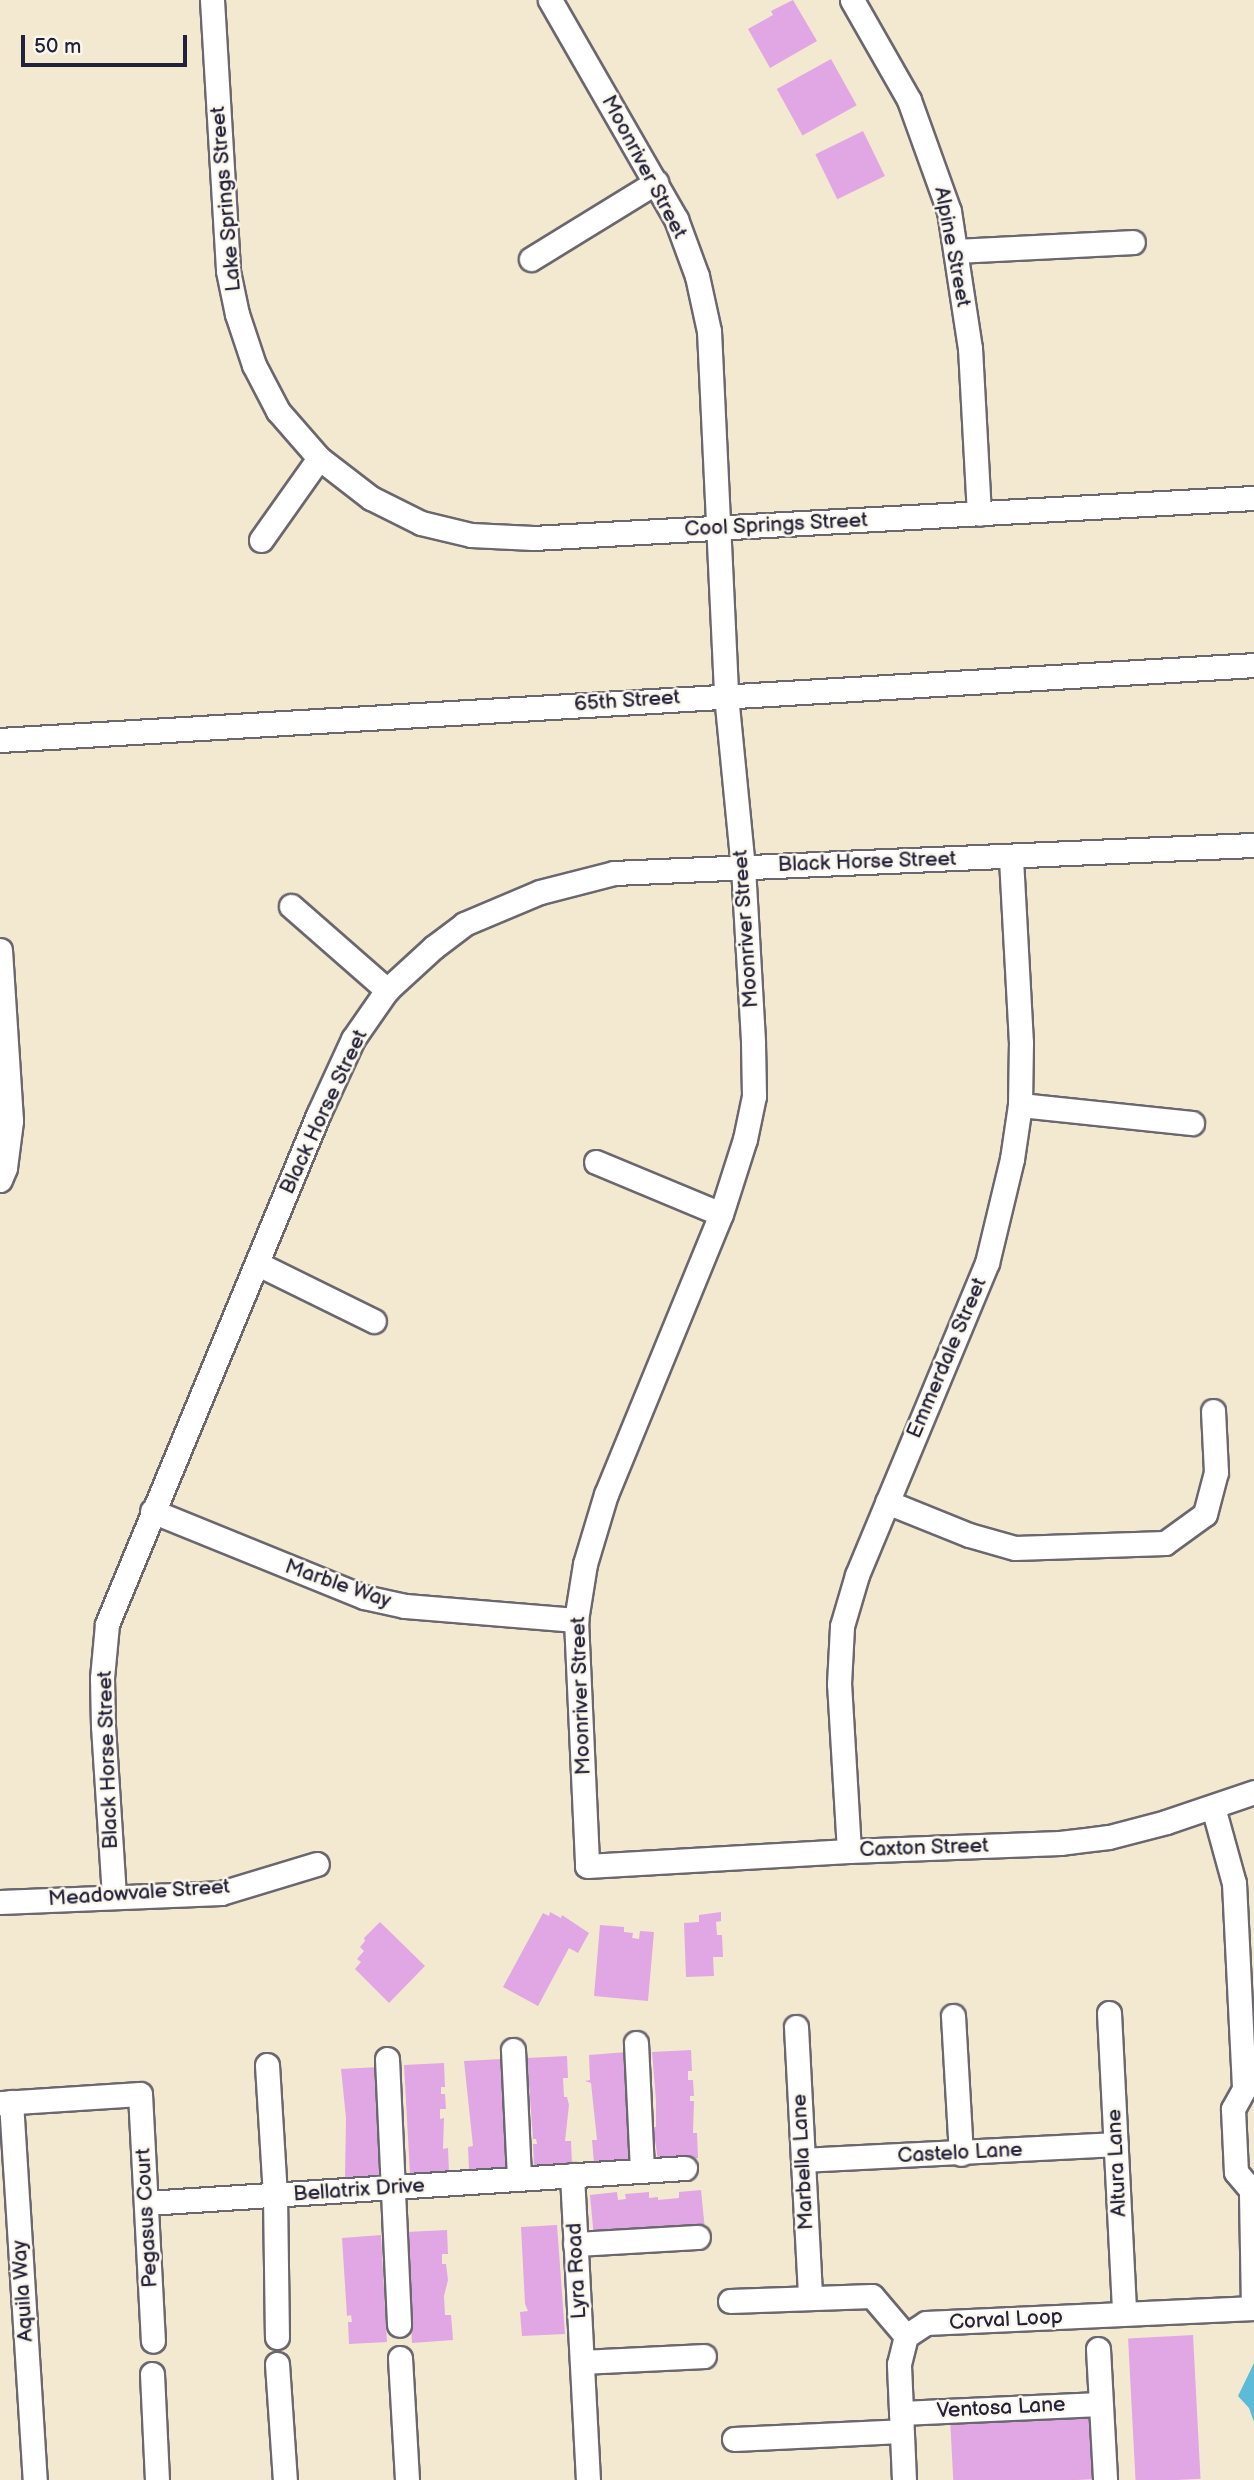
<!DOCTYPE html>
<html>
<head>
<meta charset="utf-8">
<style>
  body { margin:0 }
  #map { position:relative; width:1254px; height:2480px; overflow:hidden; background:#f3e8d0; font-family:"Balsamiq Sans",sans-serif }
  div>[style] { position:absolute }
  .water>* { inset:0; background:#5bbbd9 }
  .building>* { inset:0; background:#e1a7e4; transform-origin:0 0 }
  .roads { filter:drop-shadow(2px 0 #6b676f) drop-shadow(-2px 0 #6b676f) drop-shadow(0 2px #6b676f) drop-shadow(0 -2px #6b676f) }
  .minor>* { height:23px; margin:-11.5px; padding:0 11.5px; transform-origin:11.5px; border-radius:11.5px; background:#fff }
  span { translate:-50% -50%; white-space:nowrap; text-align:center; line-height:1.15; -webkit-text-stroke:5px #fbf7ec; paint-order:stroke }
  .street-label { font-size:21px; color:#22223b }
  .scale { position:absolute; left:21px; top:35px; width:166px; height:32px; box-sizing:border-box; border:4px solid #22223b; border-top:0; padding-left:9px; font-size:21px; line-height:24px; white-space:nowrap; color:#22223b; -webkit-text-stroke:5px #fbf7ec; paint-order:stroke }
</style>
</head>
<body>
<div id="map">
  <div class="water">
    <div style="clip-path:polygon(1254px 2363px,1254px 2422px,1249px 2408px,1238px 2396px)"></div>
  </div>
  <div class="building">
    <div style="clip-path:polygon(793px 0,817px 41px,770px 68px,748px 29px,773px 15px,771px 11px)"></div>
    <div style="left:831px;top:59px;width:53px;height:62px;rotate:61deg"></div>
    <div style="left:863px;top:131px;width:50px;height:53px;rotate:64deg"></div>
    <div style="clip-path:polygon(550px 1912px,561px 1918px,562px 1915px,589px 1933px,578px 1953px,569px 1948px,538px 2006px,503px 1987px,543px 1913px,549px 1916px)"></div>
    <div style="clip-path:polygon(721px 1912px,721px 1921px,716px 1922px,717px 1935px,722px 1935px,723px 1957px,713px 1957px,714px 1976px,686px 1977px,684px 1923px,699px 1922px,699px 1915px)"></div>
    <div style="clip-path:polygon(380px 1922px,425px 1966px,389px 2003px,355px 1969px,361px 1962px,357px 1959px,364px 1951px,360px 1947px,365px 1941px,364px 1938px)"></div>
    <div style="clip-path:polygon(600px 1925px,624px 1927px,624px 1932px,633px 1933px,632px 1938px,639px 1939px,640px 1931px,654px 1932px,648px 2001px,594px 1996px)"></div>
    <div style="clip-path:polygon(691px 2050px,692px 2071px,688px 2071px,688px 2080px,693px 2080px,694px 2096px,690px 2096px,690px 2101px,694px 2101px,693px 2133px,697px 2133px,698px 2158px,658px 2160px,653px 2127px,656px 2127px,656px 2101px,652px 2052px)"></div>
    <div style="clip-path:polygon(627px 2052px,633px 2160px,594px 2163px,592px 2140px,597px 2140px,591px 2083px,585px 2081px,590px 2080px,589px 2055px)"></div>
    <div style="clip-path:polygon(567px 2056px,568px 2078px,563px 2078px,564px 2097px,567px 2097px,569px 2105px,565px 2141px,571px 2141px,572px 2164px,534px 2166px,533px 2144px,537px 2144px,536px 2139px,533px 2139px,527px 2058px)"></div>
    <div style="clip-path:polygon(502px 2059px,504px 2124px,508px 2124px,509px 2168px,469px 2171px,468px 2147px,473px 2146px,464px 2061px)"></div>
    <div style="clip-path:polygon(444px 2063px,445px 2087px,441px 2087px,441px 2094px,445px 2094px,446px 2109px,440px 2109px,440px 2119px,444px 2118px,443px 2149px,448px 2148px,449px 2172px,410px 2174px,404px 2065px)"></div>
    <div style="clip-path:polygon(379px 2067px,387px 2177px,345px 2180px,346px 2118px,341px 2069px)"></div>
    <div style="clip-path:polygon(701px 2190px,705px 2230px,594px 2238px,590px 2195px,617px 2192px,618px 2200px,626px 2199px,625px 2194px,649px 2192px,649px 2198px,658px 2197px,658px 2200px,679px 2198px,679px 2192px)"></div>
    <div style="clip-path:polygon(557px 2225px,565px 2334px,522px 2336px,520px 2312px,528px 2311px,525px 2304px,521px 2227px)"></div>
    <div style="clip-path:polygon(447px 2230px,448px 2254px,442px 2254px,442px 2264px,446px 2264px,448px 2280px,444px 2296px,445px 2315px,451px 2315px,453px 2340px,412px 2343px,406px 2232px)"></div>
    <div style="clip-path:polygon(381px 2235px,387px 2342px,349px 2344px,348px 2322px,352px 2322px,351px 2315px,347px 2316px,342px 2238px)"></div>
    <div style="left:1193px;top:2335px;width:144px;height:65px;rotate:87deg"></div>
    <div style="left:1094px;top:2414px;width:65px;height:144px;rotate:87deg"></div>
  </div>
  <div class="roads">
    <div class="minor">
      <div style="left:212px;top:0;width:271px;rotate:86.6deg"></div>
      <div style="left:228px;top:271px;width:44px;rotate:78.2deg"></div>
      <div style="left:237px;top:314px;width:54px;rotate:71.6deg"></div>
      <div style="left:254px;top:365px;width:52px;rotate:62.4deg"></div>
      <div style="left:278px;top:411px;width:62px;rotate:48.9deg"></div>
      <div style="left:319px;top:458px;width:66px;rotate:37.6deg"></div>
      <div style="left:371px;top:498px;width:56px;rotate:26.6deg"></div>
      <div style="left:421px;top:523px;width:51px;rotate:13.5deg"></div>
      <div style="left:471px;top:535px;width:62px;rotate:2.8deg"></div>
      <div style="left:533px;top:538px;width:722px;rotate:-3.18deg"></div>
      <div style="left:550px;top:0;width:253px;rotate:60.1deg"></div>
      <div style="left:676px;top:219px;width:61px;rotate:69.8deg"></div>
      <div style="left:697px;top:276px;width:56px;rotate:77.7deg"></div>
      <div style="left:709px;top:331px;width:364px;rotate:87.3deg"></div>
      <div style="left:726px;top:695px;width:173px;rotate:84.4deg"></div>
      <div style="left:743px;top:867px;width:176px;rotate:86.7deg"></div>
      <div style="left:753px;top:1043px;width:53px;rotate:88.9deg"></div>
      <div style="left:754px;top:1096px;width:44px;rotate:101.8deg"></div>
      <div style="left:745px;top:1139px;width:79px;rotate:107.7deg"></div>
      <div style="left:721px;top:1214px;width:303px;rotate:112.3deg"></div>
      <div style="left:606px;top:1494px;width:73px;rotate:106.7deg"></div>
      <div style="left:585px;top:1564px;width:57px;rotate:99.1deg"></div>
      <div style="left:576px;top:1620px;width:246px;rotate:87.4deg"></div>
      <div style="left:587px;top:1866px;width:262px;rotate:-3.3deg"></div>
      <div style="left:849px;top:1851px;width:211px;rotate:-2.2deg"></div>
      <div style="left:1060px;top:1843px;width:49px;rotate:-7deg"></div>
      <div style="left:1109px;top:1837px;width:59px;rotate:-14.7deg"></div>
      <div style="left:1166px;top:1822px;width:93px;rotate:-18.8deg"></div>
      <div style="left:852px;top:0;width:115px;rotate:60.3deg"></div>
      <div style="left:909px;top:100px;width:118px;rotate:70.2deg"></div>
      <div style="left:949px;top:211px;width:139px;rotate:81.3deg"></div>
      <div style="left:970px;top:348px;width:166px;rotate:86.9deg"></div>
      <div style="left:957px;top:251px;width:176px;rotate:-2.9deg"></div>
      <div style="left:531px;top:259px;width:147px;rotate:-31.6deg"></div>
      <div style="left:261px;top:540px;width:100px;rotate:-54.7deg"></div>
      <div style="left:0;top:740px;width:1256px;rotate:-3.42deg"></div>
      <div style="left:291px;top:906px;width:128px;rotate:41.2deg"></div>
      <div style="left:0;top:950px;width:171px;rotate:86.3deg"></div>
      <div style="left:11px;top:1121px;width:47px;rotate:97.3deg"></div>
      <div style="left:5px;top:1168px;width:13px;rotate:113deg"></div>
      <div style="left:1020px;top:1105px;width:173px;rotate:6deg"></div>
      <div style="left:596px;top:1162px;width:135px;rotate:22.6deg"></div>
      <div style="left:258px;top:1264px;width:129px;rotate:26.2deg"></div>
      <div style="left:887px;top:1502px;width:88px;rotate:21.9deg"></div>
      <div style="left:969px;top:1535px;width:48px;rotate:15.8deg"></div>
      <div style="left:1015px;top:1548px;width:150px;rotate:-1.9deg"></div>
      <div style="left:1165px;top:1543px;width:49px;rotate:-35.9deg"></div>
      <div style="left:1205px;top:1514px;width:43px;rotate:-75.3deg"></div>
      <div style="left:1216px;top:1472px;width:61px;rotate:-92.8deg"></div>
      <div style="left:152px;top:1511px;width:229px;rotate:22.1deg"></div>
      <div style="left:364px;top:1597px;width:42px;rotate:12.4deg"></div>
      <div style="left:405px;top:1606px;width:172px;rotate:4.7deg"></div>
      <div style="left:1213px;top:1807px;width:79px;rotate:74.6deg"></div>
      <div style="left:1234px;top:1883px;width:206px;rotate:87.2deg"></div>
      <div style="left:1244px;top:2089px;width:23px;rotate:119deg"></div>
      <div style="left:1233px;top:2109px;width:63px;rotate:87.3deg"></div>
      <div style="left:1236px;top:2172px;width:23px;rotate:50deg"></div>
      <div style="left:849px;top:1851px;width:167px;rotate:-93.4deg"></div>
      <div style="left:839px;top:1684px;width:58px;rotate:-87deg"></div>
      <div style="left:842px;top:1626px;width:53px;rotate:-73.6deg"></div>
      <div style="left:857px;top:1575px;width:338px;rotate:-67.4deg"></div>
      <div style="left:987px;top:1263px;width:107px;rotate:-76.5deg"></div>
      <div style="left:1012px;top:1159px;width:55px;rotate:-81.6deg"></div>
      <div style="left:1020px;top:1105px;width:62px;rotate:-89.1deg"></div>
      <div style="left:1021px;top:1043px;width:186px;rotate:-93.1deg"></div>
      <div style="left:114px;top:1896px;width:170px;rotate:-93.7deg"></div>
      <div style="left:103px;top:1726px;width:48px;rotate:-91.2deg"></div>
      <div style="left:102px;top:1678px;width:54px;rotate:-84.7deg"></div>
      <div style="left:107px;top:1624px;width:551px;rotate:-67.48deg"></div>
      <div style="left:318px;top:1115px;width:84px;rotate:-65.3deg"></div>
      <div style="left:353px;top:1039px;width:60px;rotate:-55.2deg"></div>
      <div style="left:387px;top:990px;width:64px;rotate:-42.5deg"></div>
      <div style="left:434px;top:947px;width:38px;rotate:-37deg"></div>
      <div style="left:464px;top:924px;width:82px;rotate:-22.8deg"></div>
      <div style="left:540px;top:892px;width:76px;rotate:-14.4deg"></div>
      <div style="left:614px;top:873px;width:641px;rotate:-2.51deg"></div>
      <div style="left:0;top:1902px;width:221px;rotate:-2.3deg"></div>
      <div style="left:221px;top:1893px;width:100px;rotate:-16.8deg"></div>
      <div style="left:1109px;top:2013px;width:301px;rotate:87.1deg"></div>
      <div style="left:953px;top:2016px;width:138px;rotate:86.7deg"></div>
      <div style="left:796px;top:2027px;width:271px;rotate:87deg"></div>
      <div style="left:636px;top:2043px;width:128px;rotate:87.3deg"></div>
      <div style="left:513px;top:2050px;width:129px;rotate:87.3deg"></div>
      <div style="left:387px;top:2059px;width:266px;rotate:87.4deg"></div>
      <div style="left:267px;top:2065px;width:130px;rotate:86.5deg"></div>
      <div style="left:275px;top:2195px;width:142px;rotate:89.2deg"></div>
      <div style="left:11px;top:2102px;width:379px;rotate:86.4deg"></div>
      <div style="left:0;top:2103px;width:140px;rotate:-3.7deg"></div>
      <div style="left:140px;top:2094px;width:247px;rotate:87deg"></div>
      <div style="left:803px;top:2160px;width:313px;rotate:-2.9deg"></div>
      <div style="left:572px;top:2175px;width:305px;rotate:87deg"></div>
      <div style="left:147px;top:2203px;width:539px;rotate:-3.72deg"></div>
      <div style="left:575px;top:2244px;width:123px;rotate:-3.3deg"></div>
      <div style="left:730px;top:2301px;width:142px;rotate:-2deg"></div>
      <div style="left:872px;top:2296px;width:52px;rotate:49.6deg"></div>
      <div style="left:1253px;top:2308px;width:118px;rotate:-91deg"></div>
      <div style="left:1251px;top:2190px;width:5px;rotate:-53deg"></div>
      <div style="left:1098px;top:2349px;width:131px;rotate:86.9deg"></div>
      <div style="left:400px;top:2358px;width:122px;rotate:86.7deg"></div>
      <div style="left:582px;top:2362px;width:122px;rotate:-2.8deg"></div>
      <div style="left:277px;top:2364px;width:116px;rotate:86.1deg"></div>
      <div style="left:152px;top:2374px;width:106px;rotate:87.3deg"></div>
      <div style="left:901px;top:2413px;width:199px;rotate:-2.6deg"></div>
      <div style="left:734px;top:2439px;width:167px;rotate:-2.7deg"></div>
      <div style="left:904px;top:2480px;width:116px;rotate:-92.5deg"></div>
      <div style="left:899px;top:2364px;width:29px;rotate:-76deg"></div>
      <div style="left:906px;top:2336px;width:24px;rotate:-33deg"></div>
      <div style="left:926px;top:2323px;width:328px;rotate:-2.6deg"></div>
    </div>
  </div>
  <div class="street-label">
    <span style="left:644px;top:167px;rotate:62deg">Moonriver Street</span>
    <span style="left:226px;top:199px;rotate:-95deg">Lake Springs Street</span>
    <span style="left:952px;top:247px;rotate:79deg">Alpine Street</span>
    <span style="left:776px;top:525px;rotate:-3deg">Cool Springs Street</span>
    <span style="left:627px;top:701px;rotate:-4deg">65th Street</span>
    <span style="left:867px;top:862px;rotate:-2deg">Black Horse Street</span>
    <span style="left:746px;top:929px;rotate:-94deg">Moonriver Street</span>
    <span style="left:324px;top:1112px;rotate:-65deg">Black Horse Street</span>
    <span style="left:947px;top:1358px;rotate:-67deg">Emmerdale Street</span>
    <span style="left:338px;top:1584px;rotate:19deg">Marble Way</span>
    <span style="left:581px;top:1696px;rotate:-92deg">Moonriver Street</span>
    <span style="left:108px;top:1760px;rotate:-92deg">Black Horse Street</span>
    <span style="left:924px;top:1848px;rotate:-2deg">Caxton Street</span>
    <span style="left:139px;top:1893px;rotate:-4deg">Meadowvale Street</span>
    <span style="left:960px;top:2153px;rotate:-3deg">Castelo Lane</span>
    <span style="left:803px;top:2162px;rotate:-93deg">Marbella Lane</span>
    <span style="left:1117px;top:2163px;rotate:-93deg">Altura Lane</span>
    <span style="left:359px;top:2190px;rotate:-4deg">Bellatrix Drive</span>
    <span style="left:147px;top:2218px;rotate:-93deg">Pegasus Court</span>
    <span style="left:577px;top:2271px;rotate:-93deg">Lyra Road</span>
    <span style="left:23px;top:2291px;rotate:-94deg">Aquila Way</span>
    <span style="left:1006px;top:2320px;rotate:-3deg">Corval Loop</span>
    <span style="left:1001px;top:2408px;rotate:-3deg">Ventosa Lane</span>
  </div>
  <div class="scale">50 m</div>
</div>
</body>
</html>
